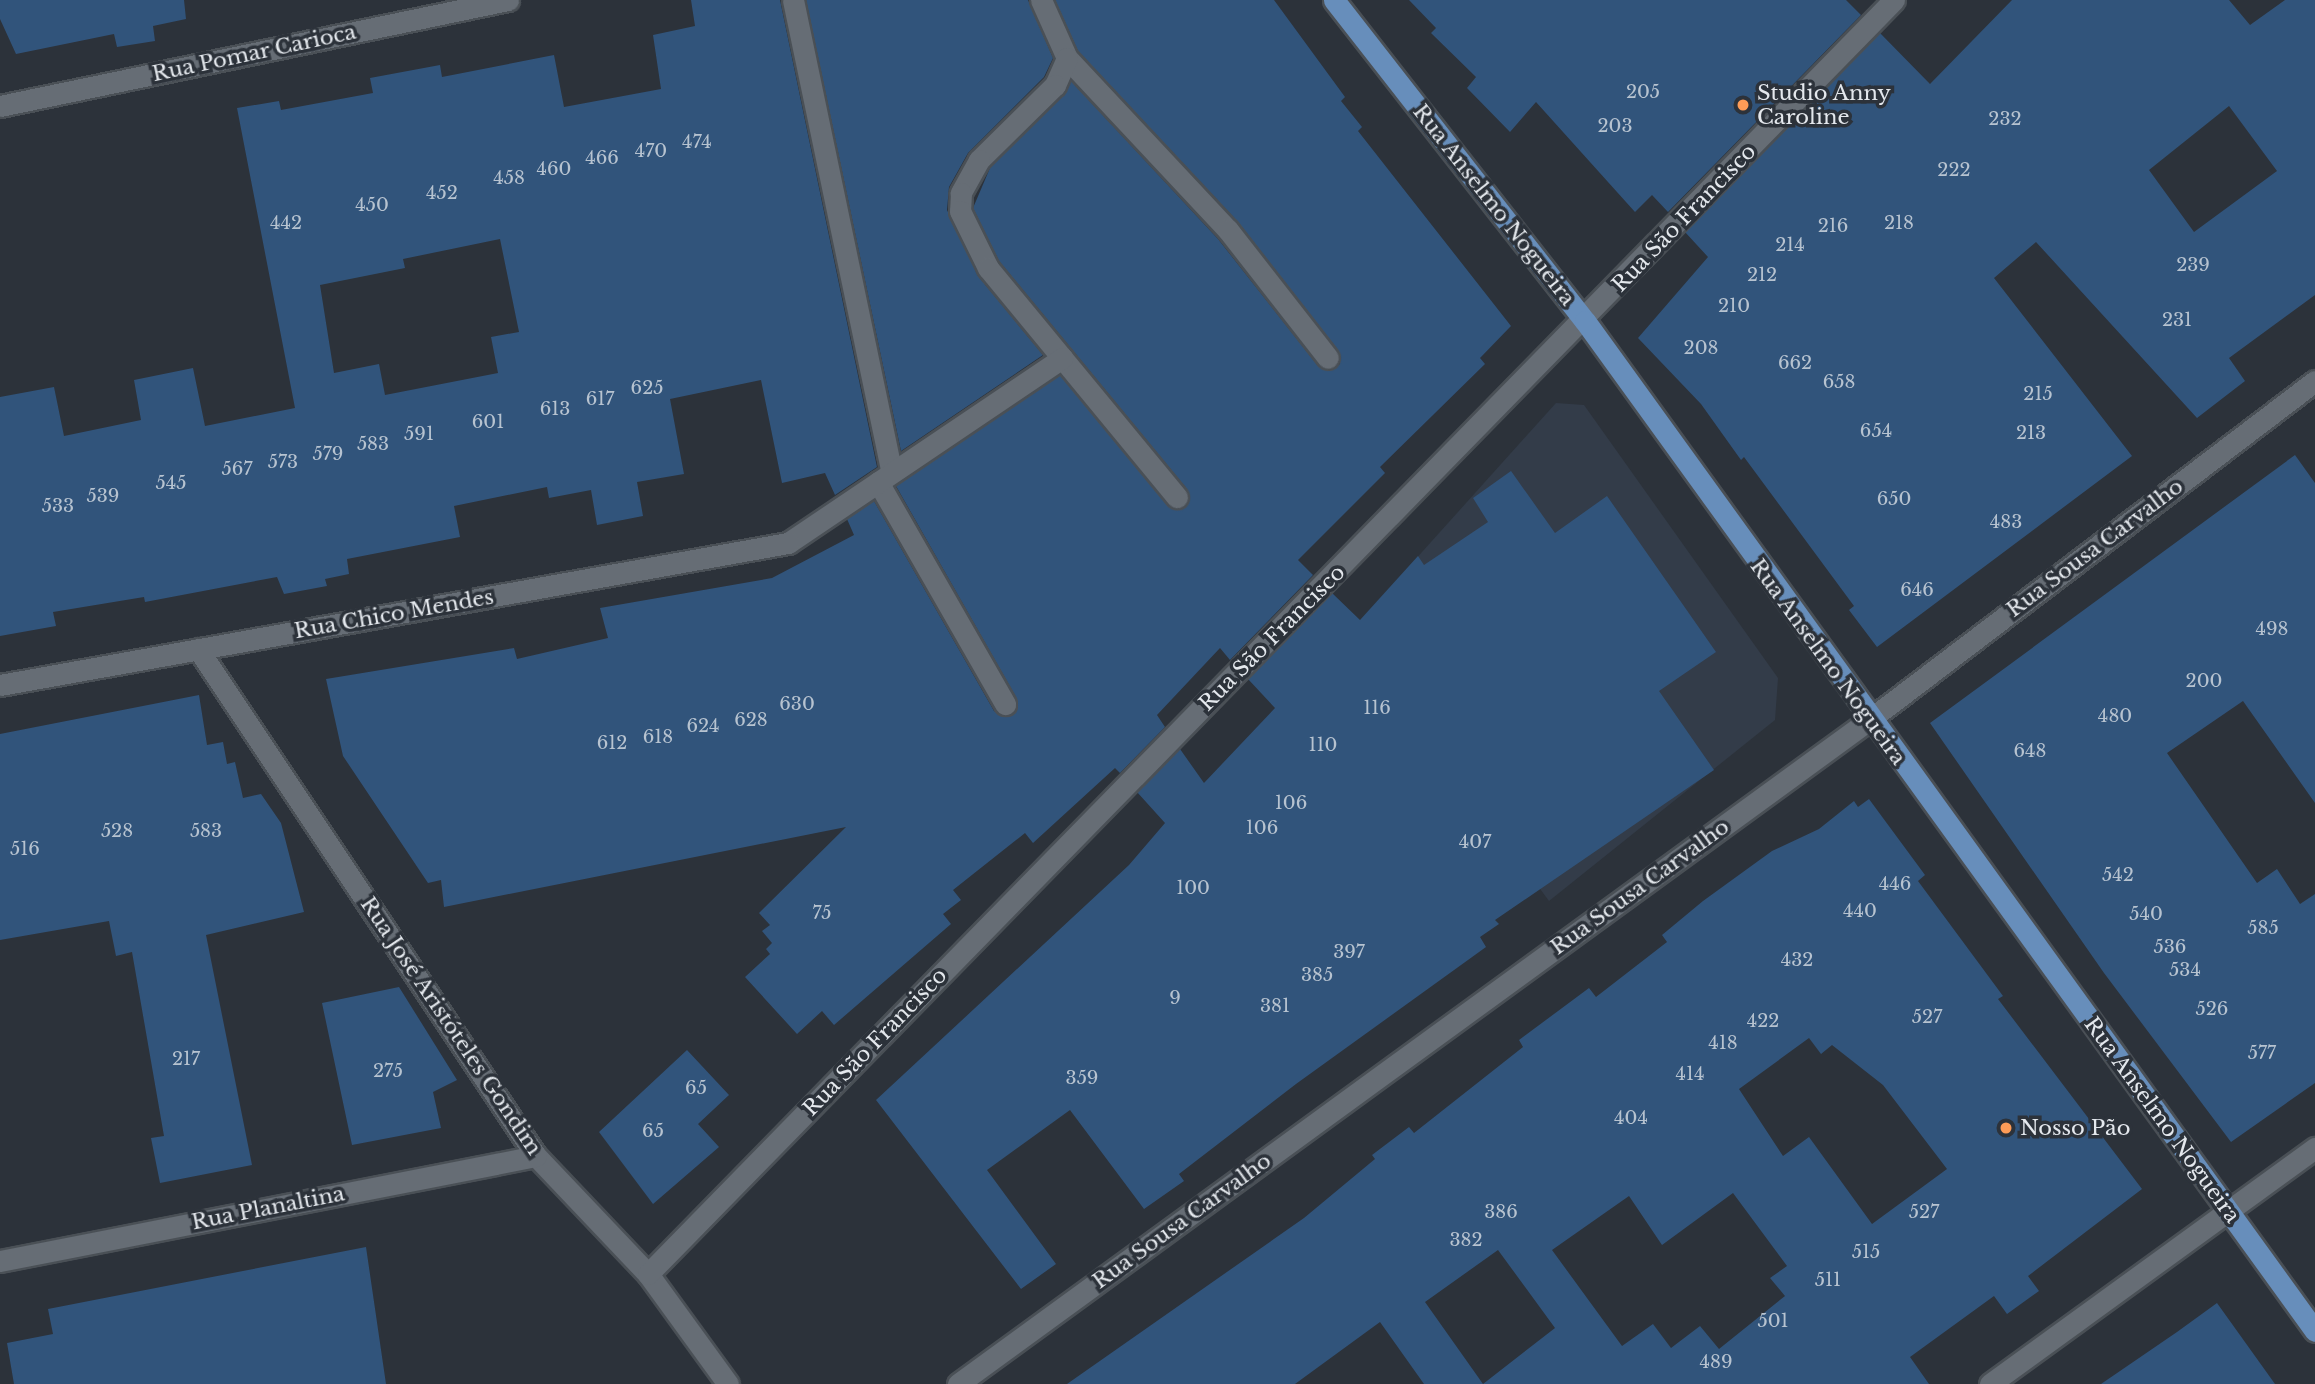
<!DOCTYPE html>
<html>
<head>
<meta charset="utf-8">
<style>
  body { margin:0 }
  #map { position:relative; width:2315px; height:1384px; overflow:hidden; background:#2c323a; font-family:"Libre Baskerville",serif }
  div>[style] { position:absolute }
  .built>* { inset:0; background:#333c49 }
  .building>* { inset:0; background:#31547b }
  .roads { filter:drop-shadow(2px 0 #4a5056) drop-shadow(-2px 0 #4a5056) drop-shadow(0 2px #4a5056) drop-shadow(0 -2px #4a5056) }
  .lane>* { height:21px; margin:-10.5px; padding:0 10.5px; transform-origin:10.5px; border-radius:10.5px; background:#666d75 }
  .street>* { height:21px; margin:-10.5px; padding:0 10.5px; transform-origin:10.5px; border-radius:10.5px; background:#666d75 }
  .primary>* { height:21px; margin:-10.5px; padding:0 10.5px; transform-origin:10.5px; border-radius:10.5px; background:#678ebb }
  .dots>* { width:19px; height:19px; translate:-50% -50%; box-sizing:border-box; border:4px solid #2c323a; border-radius:50% }
  span { translate:-50% -50%; white-space:nowrap; text-align:center; line-height:1.15; -webkit-text-stroke:7px #2c323a; paint-order:stroke }
  .number-label { font-size:18px; color:#b7c3d0 }
  .number-label span { -webkit-text-stroke-width:0 }
  .street-label { font-size:21px; color:#e4e8ed }
  .poi-label { font-size:21px; color:#e4e8ed }
  .left { translate:0 -50%; text-align:left }
</style>
</head>
<body>
<div id="map">
  <div class="built">
    <div style="clip-path:polygon(1556px 403px,1584px 405px,1778px 678px,1775px 720px,1549px 901px,1351px 631px)"></div>
  </div>
  <div class="building">
    <div style="clip-path:polygon(0 0,184px 0,186px 19px,153px 26px,155px 41px,117px 47px,114px 34px,16px 54px,0 19px)"></div>
    <div style="clip-path:polygon(evenodd,691px 0,780px 0,877px 467px,835px 495px,825px 473px,782px 483px,761px 380px,670px 399px,684px 474px,637px 482px,643px 516px,597px 525px,591px 490px,549px 498px,547px 487px,454px 506px,460px 537px,347px 559px,349px 574px,325px 579px,327px 586px,284px 594px,277px 577px,145px 602px,144px 597px,53px 612px,56px 626px,0 636px,0 397px,54px 387px,64px 436px,141px 420px,134px 380px,193px 368px,205px 426px,295px 408px,237px 108px,279px 101px,281px 110px,373px 93px,370px 78px,440px 65px,442px 77px,554px 55px,564px 107px,661px 89px,653px 35px,695px 26px,691px 0,500px 239px,519px 332px,491px 337px,498px 373px,385px 395px,379px 364px,334px 373px,320px 285px,405px 268px,403px 259px,500px 239px)"></div>
    <div style="clip-path:polygon(806px 0,1028px 0,1053px 58px,1044px 77px,968px 153px,949px 187px,947px 210px,978px 276px,1043px 355px,901px 451px)"></div>
    <div style="clip-path:polygon(1055px 0,1274px 0,1345px 97px,1341px 101px,1362px 127px,1358px 131px,1511px 326px,1480px 358px,1485px 364px,1380px 467px,1385px 473px,1298px 560px,1313px 575px,1230px 660px,1220px 648px,1157px 715px,1165px 727px,1120px 773px,1115px 768px,1033px 843px,1025px 833px,953px 890px,961px 900px,943px 914px,951px 924px,834px 1025px,822px 1011px,797px 1034px,745px 977px,770px 954px,766px 949px,772px 943px,762px 931px,770px 925px,759px 913px,846px 827px,444px 907px,441px 880px,428px 883px,343px 756px,326px 679px,514px 648px,517px 659px,608px 638px,600px 608px,772px 578px,854px 535px,847px 519px,874px 501px,994px 711px,1006px 717px,1017px 710px,1016px 697px,896px 486px,1060px 375px,1167px 505px,1186px 507px,1187px 489px,999px 261px,973px 208px,990px 168px,1071px 81px,1218px 239px,1318px 366px,1329px 371px,1340px 364px,1338px 350px,1238px 222px,1078px 51px)"></div>
    <div style="clip-path:polygon(1409px 0,1846px 0,1861px 15px,1668px 212px,1652px 195px,1635px 212px,1536px 102px,1510px 132px,1467px 88px,1476px 77px,1431px 33px,1436px 28px)"></div>
    <div style="clip-path:polygon(evenodd,2012px 0,2229px 0,2250px 25px,2285px 0,2315px 0,2315px 295px,2229px 358px,2245px 381px,2197px 418px,2036px 242px,1994px 278px,2132px 456px,1877px 647px,1849px 610px,1854px 606px,1744px 457px,1741px 460px,1701px 404px,1638px 338px,1708px 257px,1685px 232px,1880px 33px,1930px 84px,2012px 0,2229px 106px,2277px 171px,2194px 232px,2149px 170px,2229px 106px)"></div>
    <div style="clip-path:polygon(2295px 455px,2315px 483px,2315px 803px,2243px 701px,2167px 753px,2257px 883px,2277px 869px,2300px 904px,2315px 894px,2315px 1083px,2231px 1142px,2104px 973px,1930px 723px)"></div>
    <div style="clip-path:polygon(1511px 471px,1555px 533px,1607px 496px,1716px 652px,1659px 691px,1714px 770px,1495px 920px,1499px 924px,1480px 937px,1486px 947px,1296px 1084px,1179px 1174px,1184px 1181px,1144px 1209px,1070px 1110px,987px 1170px,1056px 1264px,1021px 1289px,876px 1100px,1129px 865px,1165px 823px,1137px 792px,1180px 749px,1204px 783px,1275px 708px,1248px 679px,1332px 593px,1360px 620px,1418px 556px,1424px 565px,1488px 522px,1473px 498px)"></div>
    <div style="clip-path:polygon(199px 695px,207px 745px,223px 742px,227px 764px,235px 762px,243px 798px,261px 794px,281px 823px,304px 912px,206px 935px,252px 1165px,160px 1183px,151px 1138px,164px 1136px,132px 952px,116px 956px,109px 921px,0 940px,0 734px)"></div>
    <div style="clip-path:polygon(evenodd,1869px 799px,1925px 875px,1918px 881px,2003px 996px,1998px 999px,2142px 1189px,2028px 1276px,2039px 1291px,2007px 1314px,1994px 1296px,1910px 1357px,1929px 1384px,1424px 1384px,1380px 1322px,1295px 1384px,1067px 1384px,1304px 1218px,1375px 1159px,1372px 1155px,1409px 1127px,1414px 1133px,1523px 1047px,1519px 1040px,1589px 988px,1596px 997px,1667px 942px,1662px 935px,1703px 901px,1772px 851px,1819px 829px,1854px 801px,1858px 807px,1869px 799px,1809px 1038px,1821px 1054px,1832px 1045px,1883px 1085px,1947px 1169px,1872px 1224px,1809px 1137px,1783px 1156px,1739px 1089px,1809px 1038px,1869px 799px,1733px 1193px,1787px 1266px,1770px 1278px,1785px 1296px,1719px 1349px,1700px 1326px,1671px 1348px,1653px 1324px,1622px 1346px,1552px 1250px,1629px 1196px,1662px 1245px,1733px 1193px,1869px 799px,1498px 1250px,1555px 1328px,1483px 1384px,1425px 1302px,1498px 1250px)"></div>
    <div style="clip-path:polygon(399px 987px,457px 1080px,433px 1092px,441px 1128px,352px 1145px,322px 1003px)"></div>
    <div style="clip-path:polygon(687px 1050px,729px 1095px,698px 1124px,719px 1147px,653px 1204px,599px 1132px)"></div>
    <div style="clip-path:polygon(366px 1247px,386px 1384px,14px 1384px,7px 1343px,53px 1334px,48px 1309px)"></div>
    <div style="clip-path:polygon(2217px 1303px,2275px 1384px,2101px 1384px,2177px 1332px)"></div>
  </div>
  <div class="roads">
    <div class="lane">
      <div style="left:793px;top:0;width:482px;rotate:78.2deg"></div>
      <div style="left:1041px;top:0;width:64px;rotate:65.9deg"></div>
      <div style="left:1067px;top:58px;width:236px;rotate:46.9deg"></div>
      <div style="left:1228px;top:230px;width:162px;rotate:52deg"></div>
      <div style="left:1067px;top:58px;width:30px;rotate:114deg"></div>
      <div style="left:1055px;top:85px;width:107px;rotate:135.4deg"></div>
      <div style="left:979px;top:160px;width:38px;rotate:119deg"></div>
      <div style="left:961px;top:193px;width:18px;rotate:93deg"></div>
      <div style="left:960px;top:211px;width:64px;rotate:63.8deg"></div>
      <div style="left:988px;top:268px;width:297px;rotate:50.5deg"></div>
      <div style="left:878px;top:482px;width:256px;rotate:60.2deg"></div>
      <div style="left:788px;top:543px;width:331px;rotate:-34deg"></div>
    </div>
    <div class="street">
      <div style="left:0;top:106px;width:519px;rotate:-11.79deg"></div>
      <div style="left:198px;top:649px;width:609px;rotate:56.31deg"></div>
      <div style="left:536px;top:1156px;width:163px;rotate:46.5deg"></div>
      <div style="left:648px;top:1274px;width:136px;rotate:54deg"></div>
      <div style="left:0;top:685px;width:801px;rotate:-10.22deg"></div>
      <div style="left:0;top:1261px;width:546px;rotate:-11.08deg"></div>
      <div style="left:648px;top:1274px;width:1782px;rotate:-45.64deg"></div>
      <div style="left:958px;top:1384px;width:1127px;rotate:-36.09deg"></div>
      <div style="left:1869px;top:720px;width:560px;rotate:-37.24deg"></div>
      <div style="left:1990px;top:1384px;width:402px;rotate:-36deg"></div>
    </div>
    <div class="primary">
      <div style="left:1334px;top:0;width:407px;rotate:52deg"></div>
      <div style="left:1585px;top:321px;width:1246px;rotate:54.14deg"></div>
    </div>
  </div>
  <div class="dots">
    <div style="left:1743px;top:105px;background:#fe9c57"></div>
    <div style="left:2006px;top:1128px;background:#fe9c57"></div>
  </div>
  <div class="number-label">
    <span style="left:1643px;top:92px">205</span>
    <span style="left:2005px;top:119px">232</span>
    <span style="left:1615px;top:126px">203</span>
    <span style="left:697px;top:142px">474</span>
    <span style="left:651px;top:151px">470</span>
    <span style="left:602px;top:158px">466</span>
    <span style="left:554px;top:169px">460</span>
    <span style="left:1954px;top:170px">222</span>
    <span style="left:509px;top:178px">458</span>
    <span style="left:442px;top:193px">452</span>
    <span style="left:372px;top:205px">450</span>
    <span style="left:286px;top:223px">442</span>
    <span style="left:1899px;top:223px">218</span>
    <span style="left:1833px;top:226px">216</span>
    <span style="left:1790px;top:245px">214</span>
    <span style="left:2193px;top:265px">239</span>
    <span style="left:1762px;top:275px">212</span>
    <span style="left:1734px;top:306px">210</span>
    <span style="left:2177px;top:320px">231</span>
    <span style="left:1701px;top:348px">208</span>
    <span style="left:1795px;top:363px">662</span>
    <span style="left:1839px;top:382px">658</span>
    <span style="left:647px;top:388px">625</span>
    <span style="left:2038px;top:394px">215</span>
    <span style="left:600px;top:399px">617</span>
    <span style="left:555px;top:409px">613</span>
    <span style="left:488px;top:422px">601</span>
    <span style="left:1876px;top:431px">654</span>
    <span style="left:2031px;top:433px">213</span>
    <span style="left:419px;top:434px">591</span>
    <span style="left:373px;top:444px">583</span>
    <span style="left:328px;top:454px">579</span>
    <span style="left:283px;top:462px">573</span>
    <span style="left:237px;top:469px">567</span>
    <span style="left:171px;top:483px">545</span>
    <span style="left:103px;top:496px">539</span>
    <span style="left:1894px;top:499px">650</span>
    <span style="left:58px;top:506px">533</span>
    <span style="left:2006px;top:522px">483</span>
    <span style="left:1917px;top:590px">646</span>
    <span style="left:2272px;top:629px">498</span>
    <span style="left:2204px;top:681px">200</span>
    <span style="left:797px;top:704px">630</span>
    <span style="left:1377px;top:708px">116</span>
    <span style="left:2115px;top:716px">480</span>
    <span style="left:751px;top:720px">628</span>
    <span style="left:703px;top:726px">624</span>
    <span style="left:658px;top:737px">618</span>
    <span style="left:612px;top:743px">612</span>
    <span style="left:1323px;top:745px">110</span>
    <span style="left:2030px;top:751px">648</span>
    <span style="left:1291px;top:803px">106</span>
    <span style="left:1262px;top:828px">106</span>
    <span style="left:117px;top:831px">528</span>
    <span style="left:206px;top:831px">583</span>
    <span style="left:1475px;top:842px">407</span>
    <span style="left:25px;top:849px">516</span>
    <span style="left:2118px;top:875px">542</span>
    <span style="left:1895px;top:884px">446</span>
    <span style="left:1193px;top:888px">100</span>
    <span style="left:1860px;top:911px">440</span>
    <span style="left:822px;top:913px">75</span>
    <span style="left:2146px;top:914px">540</span>
    <span style="left:2263px;top:928px">585</span>
    <span style="left:2170px;top:947px">536</span>
    <span style="left:1349px;top:952px">397</span>
    <span style="left:1797px;top:960px">432</span>
    <span style="left:2185px;top:970px">534</span>
    <span style="left:1317px;top:975px">385</span>
    <span style="left:1175px;top:998px">9</span>
    <span style="left:1275px;top:1006px">381</span>
    <span style="left:2212px;top:1009px">526</span>
    <span style="left:1927px;top:1017px">527</span>
    <span style="left:1763px;top:1021px">422</span>
    <span style="left:1723px;top:1043px">418</span>
    <span style="left:2262px;top:1053px">577</span>
    <span style="left:186px;top:1059px">217</span>
    <span style="left:388px;top:1071px">275</span>
    <span style="left:1690px;top:1074px">414</span>
    <span style="left:1082px;top:1078px">359</span>
    <span style="left:696px;top:1088px">65</span>
    <span style="left:1631px;top:1118px">404</span>
    <span style="left:653px;top:1131px">65</span>
    <span style="left:1501px;top:1212px">386</span>
    <span style="left:1924px;top:1212px">527</span>
    <span style="left:1466px;top:1240px">382</span>
    <span style="left:1866px;top:1252px">515</span>
    <span style="left:1828px;top:1280px">511</span>
    <span style="left:1773px;top:1321px">501</span>
    <span style="left:1716px;top:1362px">489</span>
  </div>
  <div class="street-label">
    <span style="left:254px;top:53px;rotate:-12deg">Rua Pomar Carioca</span>
    <span style="left:1494px;top:205px;rotate:52deg">Rua Anselmo Nogueira</span>
    <span style="left:1684px;top:218px;rotate:-46deg">Rua São Francisco</span>
    <span style="left:2095px;top:548px;rotate:-37deg">Rua Sousa Carvalho</span>
    <span style="left:394px;top:614px;rotate:-10deg">Rua Chico Mendes</span>
    <span style="left:1272px;top:638px;rotate:-45deg">Rua São Francisco</span>
    <span style="left:1828px;top:662px;rotate:54deg">Rua Anselmo Nogueira</span>
    <span style="left:1640px;top:887px;rotate:-36deg">Rua Sousa Carvalho</span>
    <span style="left:451px;top:1026px;rotate:56deg">Rua José Aristóteles Gondim</span>
    <span style="left:875px;top:1042px;rotate:-46deg">Rua São Francisco</span>
    <span style="left:2162px;top:1120px;rotate:54deg">Rua Anselmo Nogueira</span>
    <span style="left:268px;top:1208px;rotate:-11deg">Rua Planaltina</span>
    <span style="left:1182px;top:1221px;rotate:-36deg">Rua Sousa Carvalho</span>
  </div>
  <div class="poi-label">
    <span class="left" style="left:1757px;top:105px">Studio Anny<br>Caroline</span>
    <span class="left" style="left:2020px;top:1128px">Nosso Pão</span>
  </div>
</div>
</body>
</html>
